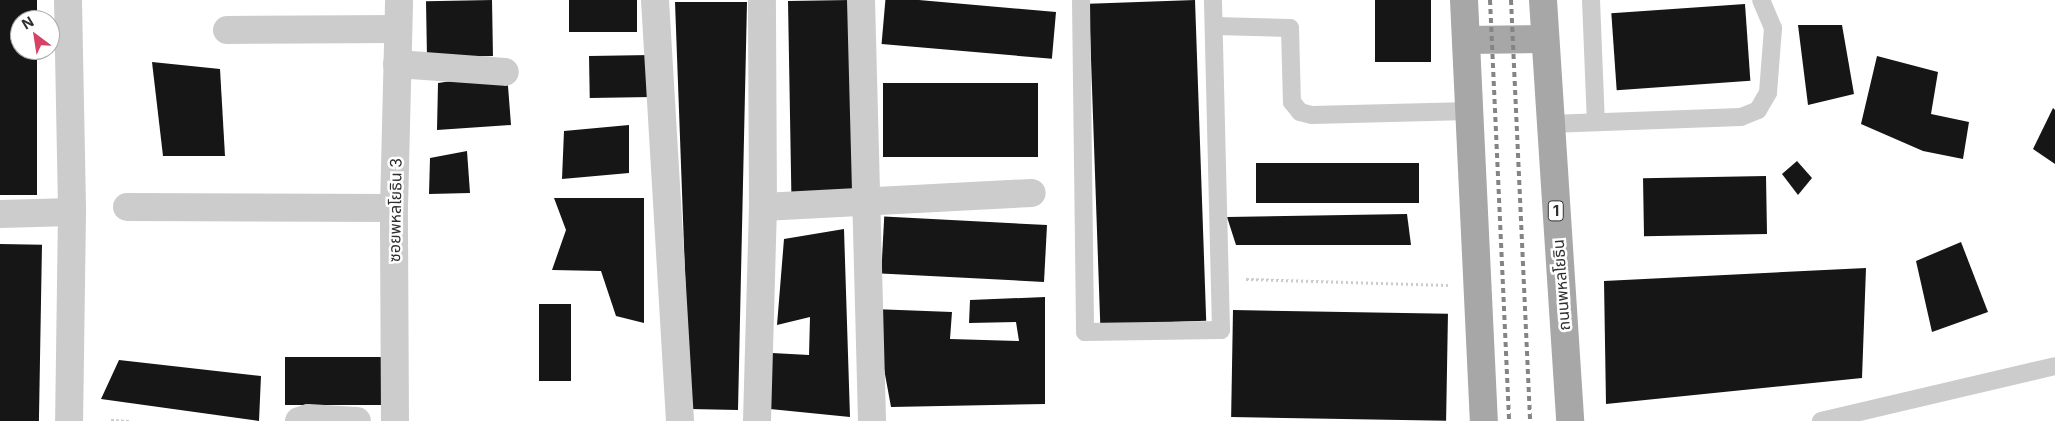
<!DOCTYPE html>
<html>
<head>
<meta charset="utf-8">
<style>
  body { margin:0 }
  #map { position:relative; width:2055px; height:421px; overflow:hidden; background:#fff; font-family:Inter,"Noto Sans Thai",sans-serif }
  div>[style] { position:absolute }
  .building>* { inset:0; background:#161616; transform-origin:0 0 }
  .path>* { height:3px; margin-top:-1.5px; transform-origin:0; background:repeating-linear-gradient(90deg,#ccc 0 2.5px,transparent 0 5px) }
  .lane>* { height:18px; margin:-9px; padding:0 9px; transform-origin:9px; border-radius:9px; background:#ccc }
  .street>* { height:28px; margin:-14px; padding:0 14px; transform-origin:14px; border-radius:14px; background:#ccc }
  .primary>* { height:28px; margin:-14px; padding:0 14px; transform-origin:14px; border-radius:14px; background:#a7a7a7 }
  .rail>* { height:4px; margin-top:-2px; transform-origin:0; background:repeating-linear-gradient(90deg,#848484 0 5px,transparent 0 9px) }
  span { translate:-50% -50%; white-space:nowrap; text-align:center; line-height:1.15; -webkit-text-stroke:5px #fff; paint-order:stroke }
  .shield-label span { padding:1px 4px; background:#fff; border:1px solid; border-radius:4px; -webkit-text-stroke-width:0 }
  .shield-label { font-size:15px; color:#2f2f2f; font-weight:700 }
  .street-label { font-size:16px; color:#2f2f2f }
  .north { position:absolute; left:10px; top:10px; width:50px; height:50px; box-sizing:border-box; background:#fff; border:1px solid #acacac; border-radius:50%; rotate:329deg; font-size:14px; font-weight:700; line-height:20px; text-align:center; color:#2f2f2f }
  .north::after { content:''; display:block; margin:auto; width:18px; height:22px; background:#d64263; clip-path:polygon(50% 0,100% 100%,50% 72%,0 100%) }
</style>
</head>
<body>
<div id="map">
  <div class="building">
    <div style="clip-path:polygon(0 0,37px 0,37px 20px,20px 20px,20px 50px,37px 50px,37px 195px,0 195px)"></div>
    <div style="left:492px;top:0;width:56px;height:66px;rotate:89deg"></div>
    <div style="left:569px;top:0;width:68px;height:32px"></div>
    <div style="left:850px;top:0;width:193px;height:62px;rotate:89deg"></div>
    <div style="left:1195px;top:0;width:321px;height:106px;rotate:88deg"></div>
    <div style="left:1375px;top:0;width:56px;height:62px"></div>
    <div style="clip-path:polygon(675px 2px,747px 2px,738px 410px,690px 409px)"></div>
    <div style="left:1745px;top:4px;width:77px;height:134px;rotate:86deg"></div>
    <div style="left:1056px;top:12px;width:47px;height:171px;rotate:95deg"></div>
    <div style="clip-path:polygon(1798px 25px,1842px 25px,1854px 94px,1808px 105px)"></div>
    <div style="left:651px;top:55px;width:42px;height:62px;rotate:89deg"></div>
    <div style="clip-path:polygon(1877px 56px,1938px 72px,1931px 114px,1969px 122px,1963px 159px,1923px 151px,1861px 124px)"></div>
    <div style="clip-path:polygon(152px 62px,220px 69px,225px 156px,163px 156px)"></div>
    <div style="clip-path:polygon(507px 73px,511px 125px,437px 130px,438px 83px)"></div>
    <div style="left:1038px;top:83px;width:74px;height:155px;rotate:90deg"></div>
    <div style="clip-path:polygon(2053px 108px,2055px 110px,2055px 164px,2033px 149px)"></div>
    <div style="clip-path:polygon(629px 125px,629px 173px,562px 179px,564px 131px)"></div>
    <div style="clip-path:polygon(467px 151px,470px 193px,429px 194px,430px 158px)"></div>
    <div style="clip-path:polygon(1797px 161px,1812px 178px,1798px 195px,1782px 174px)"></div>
    <div style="left:1419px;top:163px;width:40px;height:163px;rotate:90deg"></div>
    <div style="left:1766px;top:176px;width:58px;height:123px;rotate:89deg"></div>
    <div style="clip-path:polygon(554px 198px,644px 198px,644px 323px,616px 316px,601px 271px,552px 270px,566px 230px)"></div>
    <div style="clip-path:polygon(1407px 214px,1411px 245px,1236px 245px,1227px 217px)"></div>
    <div style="left:1047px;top:225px;width:57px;height:163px;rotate:93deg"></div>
    <div style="clip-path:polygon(844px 229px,850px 417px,770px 409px,772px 353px,809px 355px,810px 317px,777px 325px,784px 239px)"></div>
    <div style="clip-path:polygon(1961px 242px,1988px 312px,1932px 332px,1916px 261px)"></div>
    <div style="left:0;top:244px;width:42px;height:177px;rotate:1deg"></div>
    <div style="clip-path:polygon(1866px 268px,1862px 378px,1606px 404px,1604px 281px)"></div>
    <div style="clip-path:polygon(1045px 297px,1045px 404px,891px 407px,873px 309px,952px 312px,950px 339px,1019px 341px,1016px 322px,969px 323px,970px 300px)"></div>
    <div style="left:571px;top:304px;width:77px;height:32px;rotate:90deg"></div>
    <div style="left:1233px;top:310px;width:215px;height:107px;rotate:1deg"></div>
    <div style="left:285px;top:357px;width:96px;height:48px"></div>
    <div style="clip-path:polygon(119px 360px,261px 376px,259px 421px,101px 399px)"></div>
  </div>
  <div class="path">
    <div style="left:1246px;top:279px;width:202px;rotate:1.7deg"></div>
    <div style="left:111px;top:420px;width:19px;rotate:3deg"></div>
  </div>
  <div class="lane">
    <div style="left:1081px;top:0;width:332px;rotate:89.3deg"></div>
    <div style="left:1085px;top:332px;width:136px;rotate:-0.8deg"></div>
    <div style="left:1221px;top:330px;width:330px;rotate:-91.4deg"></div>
    <div style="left:1591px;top:0;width:122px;rotate:87.7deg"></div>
    <div style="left:1215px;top:26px;width:75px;rotate:1.5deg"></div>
    <div style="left:1290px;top:28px;width:74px;rotate:88.5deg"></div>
    <div style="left:1292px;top:102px;width:13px;rotate:51deg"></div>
    <div style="left:1300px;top:112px;width:12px;rotate:14deg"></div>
    <div style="left:1312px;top:115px;width:157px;rotate:-1.5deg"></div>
    <div style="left:1550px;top:124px;width:191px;rotate:-2.1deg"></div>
    <div style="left:1741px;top:117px;width:18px;rotate:-22deg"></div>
    <div style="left:1758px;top:110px;width:20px;rotate:-60deg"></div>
    <div style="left:1768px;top:93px;width:65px;rotate:-85.6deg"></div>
    <div style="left:1773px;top:28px;width:30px;rotate:-113deg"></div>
    <div style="left:1821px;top:421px;width:240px;rotate:-13.2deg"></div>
  </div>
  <div class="street">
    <div style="left:68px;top:0;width:212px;rotate:88.9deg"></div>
    <div style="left:72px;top:212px;width:209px;rotate:90.8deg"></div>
    <div style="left:655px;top:0;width:422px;rotate:86.6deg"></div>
    <div style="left:861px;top:0;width:421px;rotate:88.5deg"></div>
    <div style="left:227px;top:30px;width:171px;rotate:-0.3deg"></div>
    <div style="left:397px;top:64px;width:108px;rotate:4.2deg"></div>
    <div style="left:127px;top:207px;width:267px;rotate:0.2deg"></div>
    <div style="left:763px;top:207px;width:269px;rotate:-3deg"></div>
    <div style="left:0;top:214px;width:72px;rotate:-1.6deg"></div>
    <div style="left:299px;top:421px;width:9px;rotate:-18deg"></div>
    <div style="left:308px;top:418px;width:49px;rotate:3.5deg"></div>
    <div style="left:395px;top:421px;width:213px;rotate:-90.3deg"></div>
    <div style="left:394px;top:208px;width:208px;rotate:-88.6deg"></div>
    <div style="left:757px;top:421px;width:214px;rotate:-88.4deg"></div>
    <div style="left:763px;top:207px;width:207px;rotate:-90.3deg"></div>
  </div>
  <div class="primary">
    <div style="left:1464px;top:0;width:421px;rotate:87.3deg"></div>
    <div style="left:1543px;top:0;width:422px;rotate:86.3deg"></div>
    <div style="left:1466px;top:40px;width:79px;rotate:-0.7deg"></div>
  </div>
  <div class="rail">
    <div style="left:1490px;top:0;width:421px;rotate:87.4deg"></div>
    <div style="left:1511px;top:0;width:421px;rotate:87.4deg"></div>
  </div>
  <div class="shield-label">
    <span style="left:1556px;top:211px">1</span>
  </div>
  <div class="street-label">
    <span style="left:395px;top:210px;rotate:-89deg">ซอยพหลโยธิน 3</span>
    <span style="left:1561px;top:285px;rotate:-94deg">ถนนพหลโยธิน</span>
  </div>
  <div class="north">N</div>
</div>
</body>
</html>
